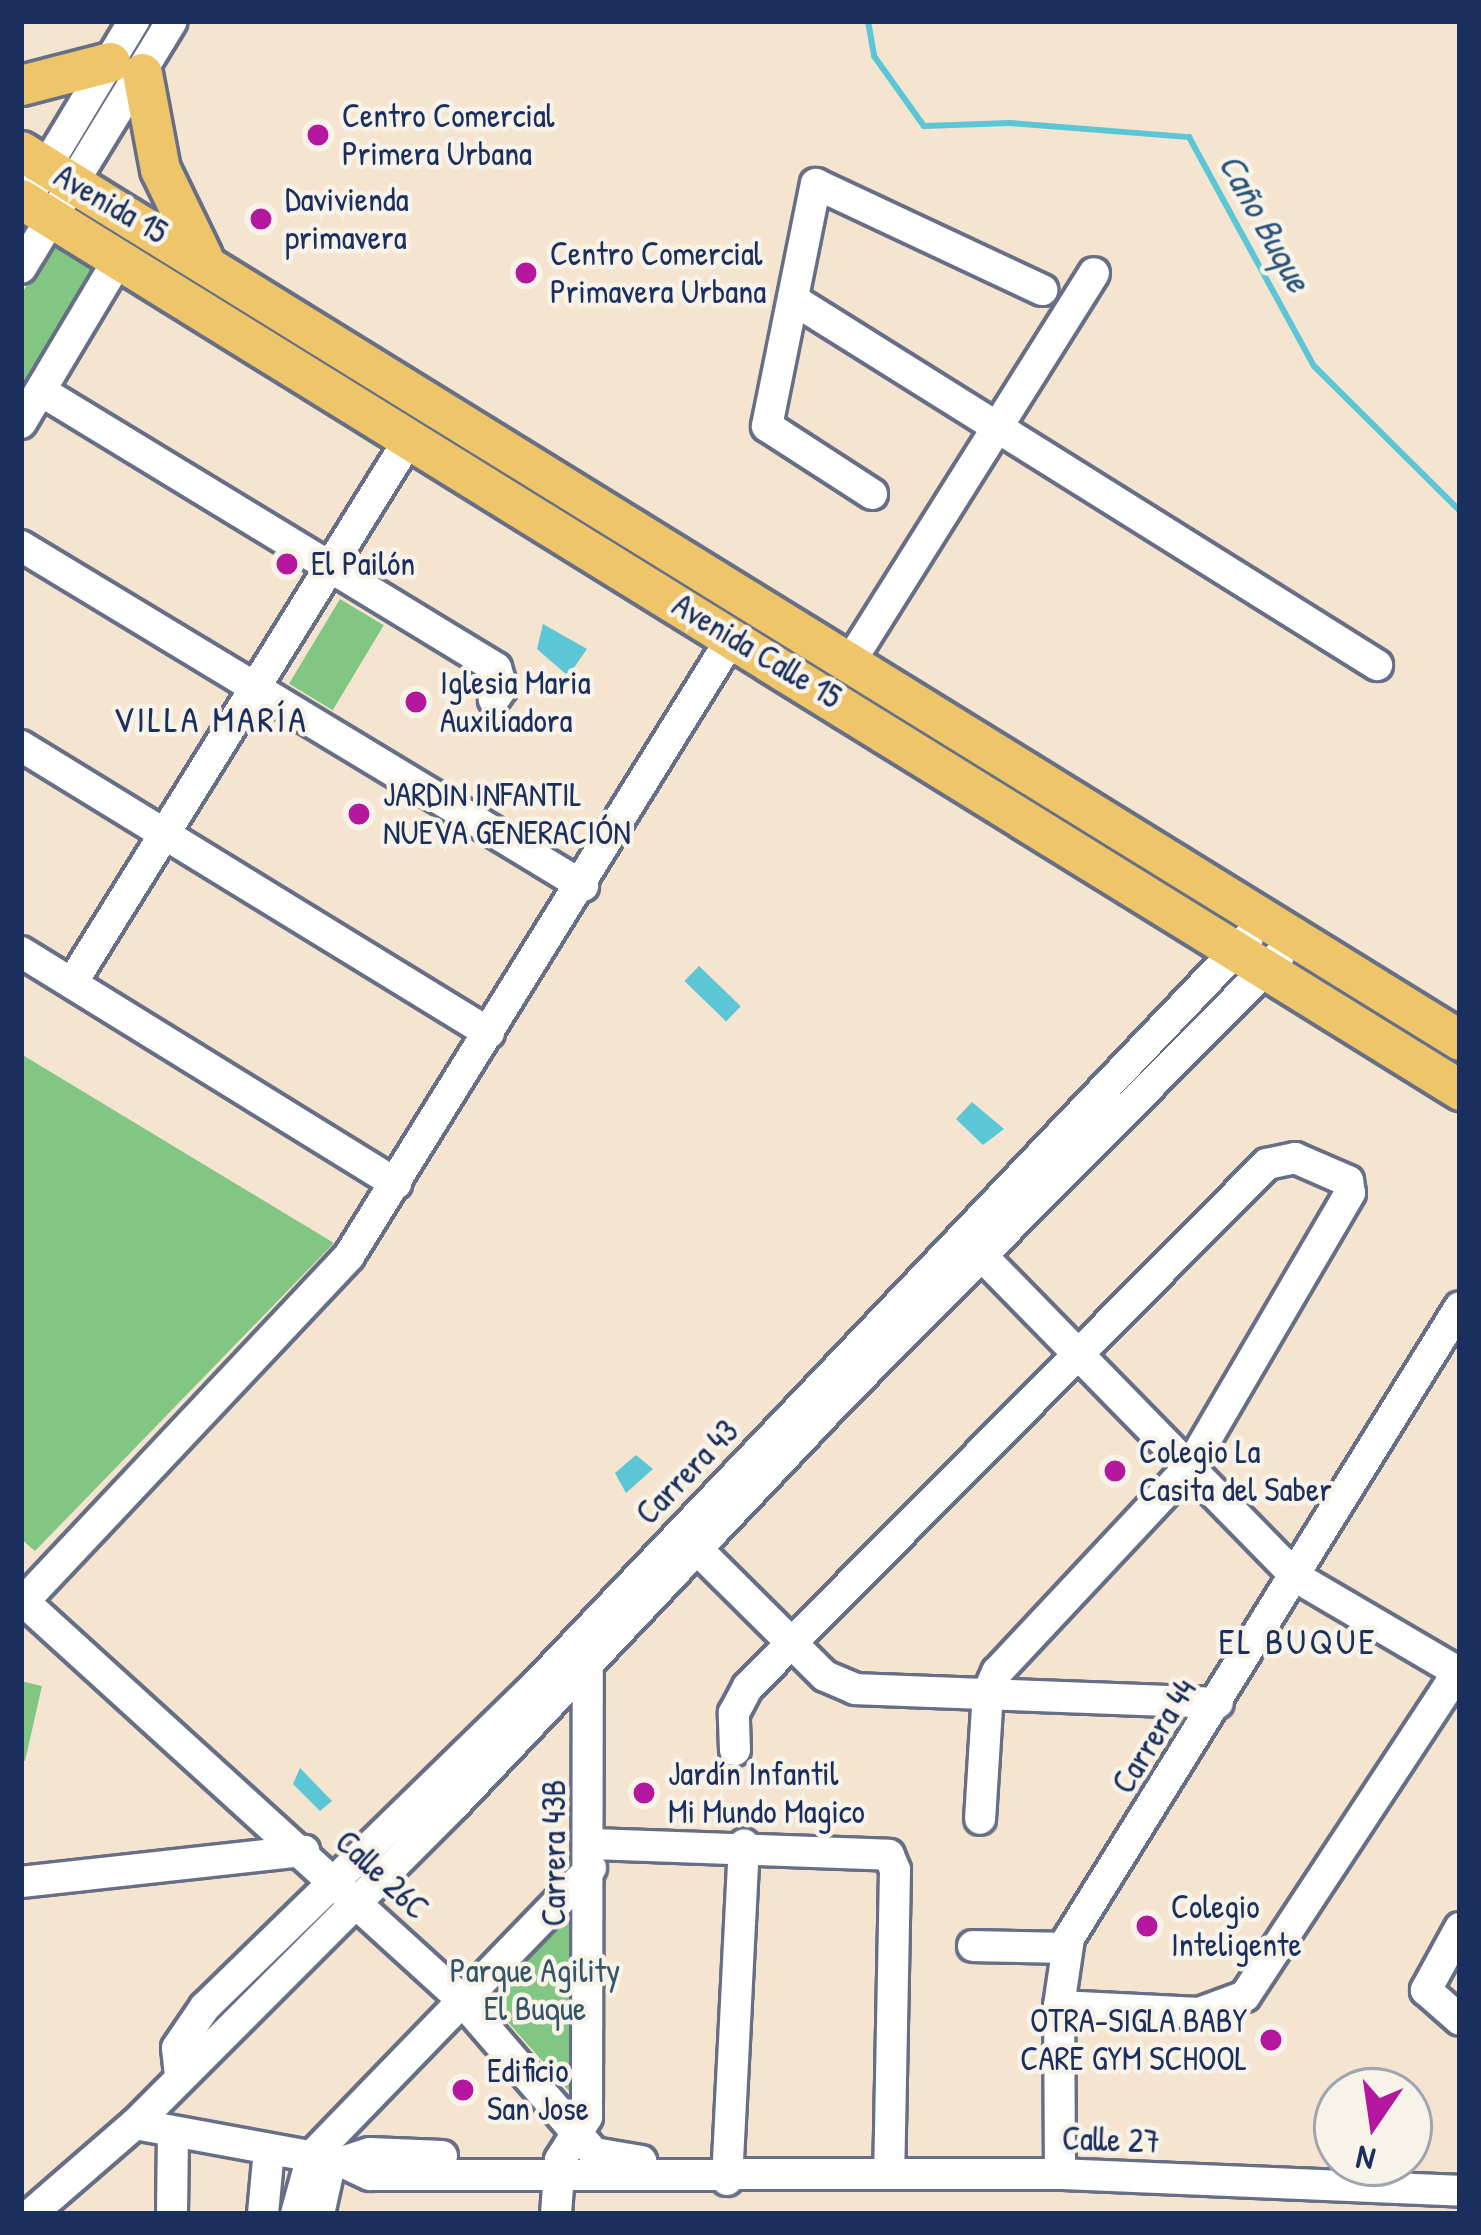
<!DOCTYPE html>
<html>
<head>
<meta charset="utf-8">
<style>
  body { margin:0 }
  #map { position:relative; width:1481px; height:2235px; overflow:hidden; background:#f5e5d0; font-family:"Patrick Hand",sans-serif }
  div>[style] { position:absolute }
  .green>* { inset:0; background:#81c783; transform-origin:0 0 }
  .water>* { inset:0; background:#5bc6d5; transform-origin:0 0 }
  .stream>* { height:6px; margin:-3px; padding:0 3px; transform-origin:3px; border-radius:3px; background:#5bc6d5 }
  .roads { filter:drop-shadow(3px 0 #676f86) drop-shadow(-3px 0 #676f86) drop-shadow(0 3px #676f86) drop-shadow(0 -3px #676f86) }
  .minor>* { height:30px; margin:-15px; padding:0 15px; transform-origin:15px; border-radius:15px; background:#fff }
  .major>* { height:39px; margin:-19.5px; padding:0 19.5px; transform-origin:19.5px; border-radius:19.5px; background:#eec569 }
  .dots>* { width:33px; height:33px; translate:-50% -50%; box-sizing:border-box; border:6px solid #f7f3e8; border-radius:50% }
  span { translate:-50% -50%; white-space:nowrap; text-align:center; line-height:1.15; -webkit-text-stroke:9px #f7f3e8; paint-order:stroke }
  .poi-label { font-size:33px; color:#1b2f5e }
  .left { translate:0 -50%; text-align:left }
  .right { translate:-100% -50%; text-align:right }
  .street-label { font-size:33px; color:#1b2f5e }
  .park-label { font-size:33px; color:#345567 }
  .water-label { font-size:36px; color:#2b557c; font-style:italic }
  .neighbourhood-label { font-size:36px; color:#1b2f5e; letter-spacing:3px }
  .frame { position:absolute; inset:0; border:24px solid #1b2f5e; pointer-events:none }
  .north { position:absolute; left:1313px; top:2067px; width:120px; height:120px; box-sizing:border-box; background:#f7f3e8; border:3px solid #9fa5b1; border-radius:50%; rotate:193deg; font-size:33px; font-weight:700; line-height:48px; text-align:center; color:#1b2f5e }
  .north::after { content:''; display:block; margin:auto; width:42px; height:54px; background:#b5179e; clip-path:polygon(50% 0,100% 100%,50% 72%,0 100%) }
</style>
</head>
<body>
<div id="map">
  <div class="green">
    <div style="clip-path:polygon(55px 239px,100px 266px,21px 397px,21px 295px)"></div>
    <div style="left:340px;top:599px;width:51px;height:99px;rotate:31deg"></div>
    <div style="clip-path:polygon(21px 1054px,334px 1243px,35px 1551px,21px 1539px)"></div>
    <div style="clip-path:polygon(21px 1681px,42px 1686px,25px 1761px,21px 1760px)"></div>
    <div style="clip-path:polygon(578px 1892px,575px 2098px,476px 1986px)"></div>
  </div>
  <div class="water">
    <div style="clip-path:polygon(543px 624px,587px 649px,568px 676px,537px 649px)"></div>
    <div style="left:699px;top:966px;width:58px;height:21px;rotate:44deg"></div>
    <div style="clip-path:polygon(972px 1102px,1004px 1129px,983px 1145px,956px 1119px)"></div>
    <div style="clip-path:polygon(636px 1455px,653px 1469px,626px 1493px,615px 1473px)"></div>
    <div style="clip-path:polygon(300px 1768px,332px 1801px,320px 1811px,293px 1784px)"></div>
  </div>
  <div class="stream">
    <div style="left:868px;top:21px;width:36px;rotate:80deg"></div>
    <div style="left:874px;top:56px;width:86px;rotate:54.5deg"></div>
    <div style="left:924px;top:126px;width:86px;rotate:-2deg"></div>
    <div style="left:1010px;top:123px;width:180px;rotate:4.5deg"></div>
    <div style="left:1189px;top:137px;width:261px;rotate:61.4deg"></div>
    <div style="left:1314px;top:366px;width:206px;rotate:44.8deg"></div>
  </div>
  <div class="roads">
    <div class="minor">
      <div style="left:35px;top:185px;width:192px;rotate:-58.9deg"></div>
      <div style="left:21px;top:268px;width:289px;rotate:-58.6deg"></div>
      <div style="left:794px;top:300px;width:688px;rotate:32.05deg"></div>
      <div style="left:41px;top:391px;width:533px;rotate:31.33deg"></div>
      <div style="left:496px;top:668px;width:21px;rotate:73deg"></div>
      <div style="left:502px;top:688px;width:14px;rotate:126deg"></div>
      <div style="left:21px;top:423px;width:187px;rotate:-59.2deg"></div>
      <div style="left:872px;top:494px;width:125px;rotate:-147.1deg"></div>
      <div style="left:767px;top:426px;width:247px;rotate:-78.6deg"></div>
      <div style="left:816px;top:184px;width:250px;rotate:25.1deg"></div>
      <div style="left:21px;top:546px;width:657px;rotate:31.17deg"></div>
      <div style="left:850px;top:662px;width:459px;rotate:-57.9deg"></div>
      <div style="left:21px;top:746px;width:549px;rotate:31.52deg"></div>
      <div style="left:21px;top:952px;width:441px;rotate:31.7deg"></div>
      <div style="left:72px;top:983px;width:634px;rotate:-58.21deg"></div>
      <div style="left:983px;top:1257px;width:448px;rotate:45.6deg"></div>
      <div style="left:1296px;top:1577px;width:188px;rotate:30.4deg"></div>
      <div style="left:697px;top:1549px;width:180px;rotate:44.8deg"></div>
      <div style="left:825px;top:1676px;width:33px;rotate:23deg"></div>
      <div style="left:855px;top:1689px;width:363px;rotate:2.2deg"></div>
      <div style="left:21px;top:1599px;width:592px;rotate:42.26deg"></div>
      <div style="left:459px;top:1997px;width:206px;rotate:49.1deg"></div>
      <div style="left:594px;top:2153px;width:48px;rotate:9.7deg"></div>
      <div style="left:24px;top:1601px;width:474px;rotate:-46.7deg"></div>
      <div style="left:349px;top:1256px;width:729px;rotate:-58.23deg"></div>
      <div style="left:735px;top:1750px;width:37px;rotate:-92deg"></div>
      <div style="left:734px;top:1713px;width:30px;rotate:-62deg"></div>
      <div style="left:748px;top:1687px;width:737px;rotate:-45.22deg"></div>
      <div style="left:1267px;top:1164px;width:29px;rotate:-12deg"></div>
      <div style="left:1295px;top:1158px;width:58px;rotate:23.5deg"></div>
      <div style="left:1348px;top:1181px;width:12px;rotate:81deg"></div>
      <div style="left:1350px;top:1193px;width:315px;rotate:120.3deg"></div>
      <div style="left:1191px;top:1465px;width:284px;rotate:133.1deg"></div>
      <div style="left:997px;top:1672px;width:22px;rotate:114deg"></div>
      <div style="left:988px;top:1692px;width:127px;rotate:93.6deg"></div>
      <div style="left:593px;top:1844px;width:296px;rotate:2.1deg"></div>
      <div style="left:889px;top:1855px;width:16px;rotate:68deg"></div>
      <div style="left:895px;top:1870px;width:302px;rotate:91.1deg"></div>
      <div style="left:21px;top:1882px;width:285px;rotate:-6.3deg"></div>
      <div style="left:1460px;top:1928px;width:71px;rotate:118.7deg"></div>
      <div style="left:1426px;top:1990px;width:45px;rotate:41.4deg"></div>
      <div style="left:973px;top:1946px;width:92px;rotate:1.2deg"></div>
      <div style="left:1059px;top:2006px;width:140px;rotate:2.9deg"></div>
      <div style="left:1199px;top:2013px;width:49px;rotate:-20.3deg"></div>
      <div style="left:1245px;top:1996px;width:391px;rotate:-56.7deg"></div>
      <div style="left:180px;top:2076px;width:28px;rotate:-96deg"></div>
      <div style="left:177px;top:2048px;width:50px;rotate:-55.7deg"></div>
      <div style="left:205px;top:2007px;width:465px;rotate:-44.2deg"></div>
      <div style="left:538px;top:1683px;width:1029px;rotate:-46.38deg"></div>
      <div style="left:135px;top:2124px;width:210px;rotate:10.4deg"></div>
      <div style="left:342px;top:2162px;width:31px;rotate:25deg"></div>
      <div style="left:370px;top:2175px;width:690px;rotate:-0.08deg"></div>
      <div style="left:1060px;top:2174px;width:400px;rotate:2.4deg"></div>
      <div style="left:342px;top:2162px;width:29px;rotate:-18deg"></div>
      <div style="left:370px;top:2153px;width:72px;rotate:2.4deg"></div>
      <div style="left:1060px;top:2174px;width:168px;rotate:-90.3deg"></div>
      <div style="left:1059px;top:2006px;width:69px;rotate:-81.6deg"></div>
      <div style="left:1069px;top:1938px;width:742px;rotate:-58.22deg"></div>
      <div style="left:727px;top:2180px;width:336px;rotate:-87.1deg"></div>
      <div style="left:31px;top:2214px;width:138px;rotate:-40.9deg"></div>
      <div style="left:135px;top:2124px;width:453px;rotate:-45deg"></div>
      <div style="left:455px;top:1804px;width:560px;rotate:-46.52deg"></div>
      <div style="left:840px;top:1398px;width:623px;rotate:-45.2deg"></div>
      <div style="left:172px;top:2214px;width:82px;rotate:-89.3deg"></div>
      <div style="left:263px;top:2214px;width:65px;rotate:-84.7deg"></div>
      <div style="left:296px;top:2214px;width:60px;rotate:-74.6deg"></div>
      <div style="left:312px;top:2156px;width:401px;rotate:-45.9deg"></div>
      <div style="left:319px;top:2214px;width:55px;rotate:-77.5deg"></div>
      <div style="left:556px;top:2214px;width:54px;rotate:-85.8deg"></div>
      <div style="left:560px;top:2160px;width:51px;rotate:-57.9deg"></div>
      <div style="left:587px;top:2117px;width:454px;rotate:-89.9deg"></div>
    </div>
    <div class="major">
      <div style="left:142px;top:73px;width:98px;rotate:79.4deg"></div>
      <div style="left:160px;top:169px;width:97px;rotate:64.2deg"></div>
      <div style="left:21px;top:85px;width:92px;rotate:-14.5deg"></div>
      <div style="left:21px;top:151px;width:1691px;rotate:31.71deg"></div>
      <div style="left:21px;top:199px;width:1693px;rotate:31.76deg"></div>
    </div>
  </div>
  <div class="dots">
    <div style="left:318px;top:135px;background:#b5179e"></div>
    <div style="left:261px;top:219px;background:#b5179e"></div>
    <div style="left:526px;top:273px;background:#b5179e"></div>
    <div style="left:287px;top:564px;background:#b5179e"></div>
    <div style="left:416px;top:702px;background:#b5179e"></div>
    <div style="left:359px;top:814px;background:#b5179e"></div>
    <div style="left:1115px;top:1471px;background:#b5179e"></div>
    <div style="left:644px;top:1793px;background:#b5179e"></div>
    <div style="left:1147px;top:1926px;background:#b5179e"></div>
    <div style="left:1271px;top:2040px;background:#b5179e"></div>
    <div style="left:463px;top:2090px;background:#b5179e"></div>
  </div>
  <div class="poi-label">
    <span class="left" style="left:342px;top:135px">Centro Comercial<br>Primera Urbana</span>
    <span class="left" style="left:285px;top:219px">Davivienda<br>primavera</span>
    <span class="left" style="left:550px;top:273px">Centro Comercial<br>Primavera Urbana</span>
    <span class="left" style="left:311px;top:564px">El Pailón</span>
    <span class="left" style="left:440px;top:702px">Iglesia Maria<br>Auxiliadora</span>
    <span class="left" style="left:383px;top:814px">JARDIN INFANTIL<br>NUEVA GENERACIÓN</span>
    <span class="left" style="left:1139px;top:1471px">Colegio La<br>Casita del Saber</span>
    <span class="left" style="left:668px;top:1793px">Jardín Infantil<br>Mi Mundo Magico</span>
    <span class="left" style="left:1171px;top:1926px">Colegio<br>Inteligente</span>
    <span class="right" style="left:1247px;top:2040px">OTRA-SIGLA BABY<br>CARE GYM SCHOOL</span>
    <span class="left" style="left:487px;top:2090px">Edificio<br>San Jose</span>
  </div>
  <div class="street-label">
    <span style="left:111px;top:204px;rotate:30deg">Avenida 15</span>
    <span style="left:757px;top:651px;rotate:31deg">Avenida Calle 15</span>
    <span style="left:687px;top:1472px;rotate:-46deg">Carrera 43</span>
    <span style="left:1154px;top:1736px;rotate:-58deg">Carrera 44</span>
    <span style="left:554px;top:1853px;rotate:-90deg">Carrera 43B</span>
    <span style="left:382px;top:1875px;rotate:43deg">Calle 26C</span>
    <span style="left:1111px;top:2140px;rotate:2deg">Calle 27</span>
  </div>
  <div class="park-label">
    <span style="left:535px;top:1990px">Parque Agility<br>El Buque</span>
  </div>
  <div class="water-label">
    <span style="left:1266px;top:222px;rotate:61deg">Caño Buque</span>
  </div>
  <div class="neighbourhood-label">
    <span style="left:211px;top:719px">VILLA MARÍA</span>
    <span style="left:1298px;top:1641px">EL BUQUE</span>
  </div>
  <div class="frame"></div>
  <div class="north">N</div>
</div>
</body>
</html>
